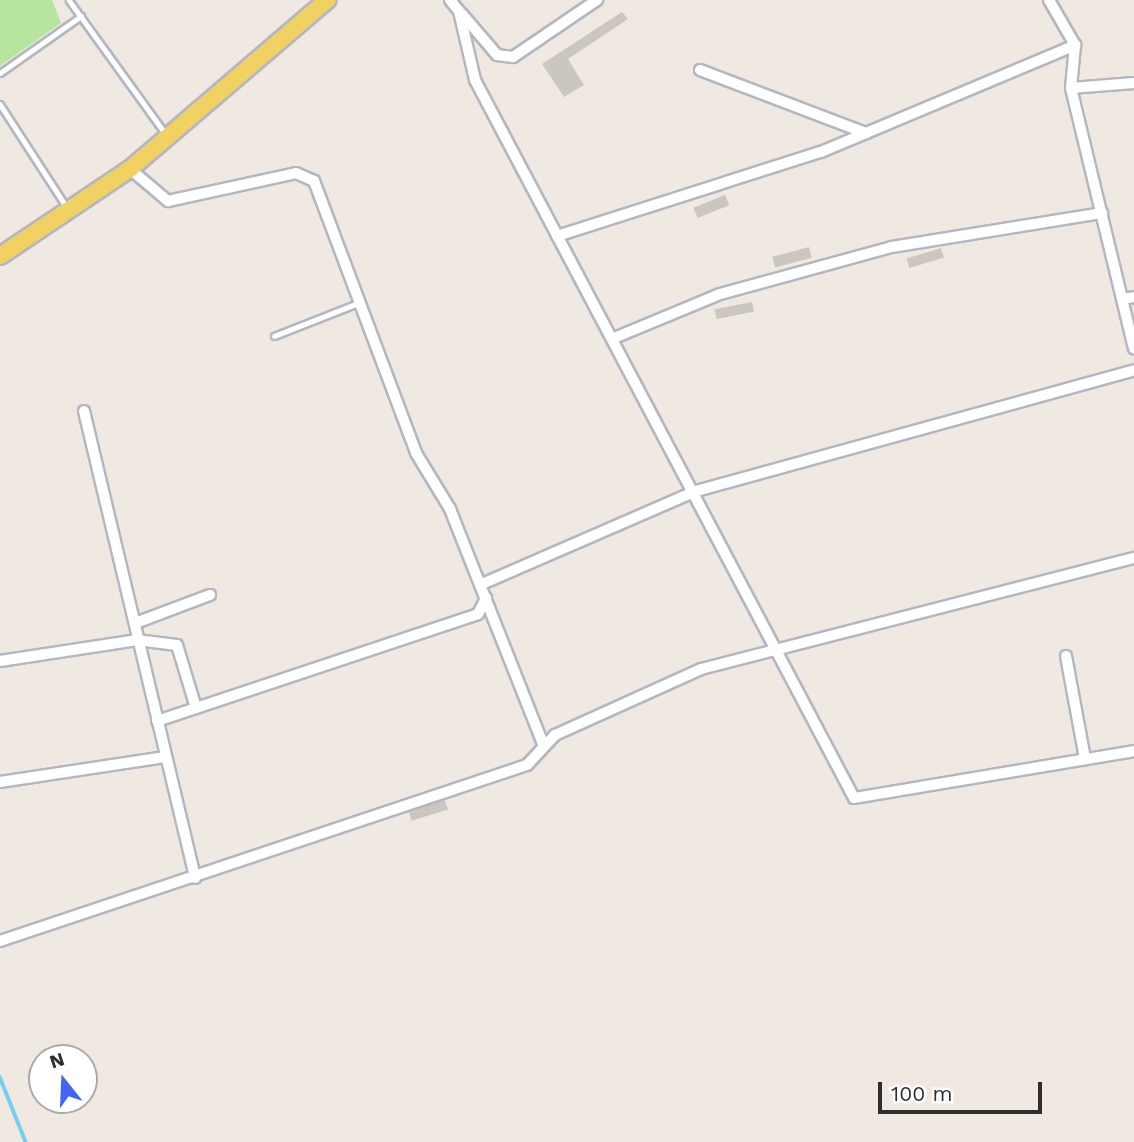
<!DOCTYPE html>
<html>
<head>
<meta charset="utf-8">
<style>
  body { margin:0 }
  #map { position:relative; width:1134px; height:1142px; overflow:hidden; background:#efe9e1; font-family:"Work Sans",sans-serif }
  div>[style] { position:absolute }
  .green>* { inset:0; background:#b6e59e }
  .stream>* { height:3.5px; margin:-1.75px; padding:0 1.75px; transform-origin:1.75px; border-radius:1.75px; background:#75cff0 }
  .building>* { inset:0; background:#cbc7bf; transform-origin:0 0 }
  .roads { filter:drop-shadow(2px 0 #b4b7c1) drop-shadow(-2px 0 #b4b7c1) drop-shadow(0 2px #b4b7c1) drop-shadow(0 -2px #b4b7c1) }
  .lane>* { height:4.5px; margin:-2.25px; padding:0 2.25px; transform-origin:2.25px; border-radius:2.25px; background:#fff }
  .street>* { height:10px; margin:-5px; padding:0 5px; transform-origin:5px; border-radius:5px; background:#fff }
  .primary>* { height:16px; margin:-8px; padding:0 8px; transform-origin:8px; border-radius:8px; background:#f2d163 }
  span { translate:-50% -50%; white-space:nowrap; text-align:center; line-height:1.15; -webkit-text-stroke:7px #fff; paint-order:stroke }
  .north { position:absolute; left:28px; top:1044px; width:70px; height:70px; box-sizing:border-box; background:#fff; border:2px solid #ababab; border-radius:50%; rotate:342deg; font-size:19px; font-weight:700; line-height:28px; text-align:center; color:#2e2e2e }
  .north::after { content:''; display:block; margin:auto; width:24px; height:32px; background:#4264fb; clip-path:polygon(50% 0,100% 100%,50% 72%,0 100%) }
  .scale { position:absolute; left:878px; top:1082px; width:164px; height:32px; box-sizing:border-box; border:4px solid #2e2e2e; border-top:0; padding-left:9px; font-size:21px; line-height:24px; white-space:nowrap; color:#2e2e2e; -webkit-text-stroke:5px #fff; paint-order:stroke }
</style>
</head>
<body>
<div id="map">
  <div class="green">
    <div style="clip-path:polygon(0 0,52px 0,61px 23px,0 66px)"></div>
  </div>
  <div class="stream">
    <div style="left:0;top:1077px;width:70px;rotate:68.2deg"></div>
  </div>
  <div class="building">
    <div style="clip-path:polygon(622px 12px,628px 19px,568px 59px,584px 85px,564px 97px,542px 64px)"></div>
    <div style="left:725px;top:195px;width:11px;height:34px;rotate:68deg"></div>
    <div style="left:809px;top:247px;width:11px;height:38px;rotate:75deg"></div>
    <div style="left:941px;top:248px;width:10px;height:36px;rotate:73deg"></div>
    <div style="left:752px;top:302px;width:10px;height:38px;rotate:79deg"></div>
    <div style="left:445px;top:800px;width:10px;height:38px;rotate:73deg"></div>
  </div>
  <div class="roads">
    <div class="lane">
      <div style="left:69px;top:0;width:164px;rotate:54.2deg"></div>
      <div style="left:0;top:73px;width:99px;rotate:-35.1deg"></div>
      <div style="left:0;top:104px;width:121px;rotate:57.1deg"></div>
      <div style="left:274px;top:336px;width:90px;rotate:-21.4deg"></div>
    </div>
    <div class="street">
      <div style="left:450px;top:0;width:14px;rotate:51deg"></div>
      <div style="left:459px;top:11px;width:71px;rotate:76.9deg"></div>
      <div style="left:475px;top:80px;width:812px;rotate:62.17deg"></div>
      <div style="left:854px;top:798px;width:284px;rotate:-9.5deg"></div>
      <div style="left:1049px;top:0;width:52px;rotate:60deg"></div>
      <div style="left:1075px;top:45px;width:43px;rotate:95.3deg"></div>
      <div style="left:1071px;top:88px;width:268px;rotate:76.4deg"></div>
      <div style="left:462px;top:14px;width:54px;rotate:49.5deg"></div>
      <div style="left:497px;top:55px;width:16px;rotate:7deg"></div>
      <div style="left:513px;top:57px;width:102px;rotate:-34.2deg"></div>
      <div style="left:700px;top:70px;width:178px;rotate:20.8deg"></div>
      <div style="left:1071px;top:88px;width:63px;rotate:-4.5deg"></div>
      <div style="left:130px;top:169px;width:50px;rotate:40.1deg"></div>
      <div style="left:168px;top:201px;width:131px;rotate:-12.3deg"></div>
      <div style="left:296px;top:173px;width:20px;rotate:24deg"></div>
      <div style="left:314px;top:181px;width:290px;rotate:69.4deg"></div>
      <div style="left:416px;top:453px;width:66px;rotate:58.7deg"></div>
      <div style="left:450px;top:509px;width:253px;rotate:68.4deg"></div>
      <div style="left:557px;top:236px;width:277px;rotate:-17.7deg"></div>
      <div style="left:821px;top:152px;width:276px;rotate:-22.8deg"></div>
      <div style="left:1122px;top:299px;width:12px;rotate:-9deg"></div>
      <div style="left:614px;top:338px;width:115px;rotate:-22.5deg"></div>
      <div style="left:720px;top:294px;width:178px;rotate:-15.3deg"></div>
      <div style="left:892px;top:247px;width:213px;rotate:-9.2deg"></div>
      <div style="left:84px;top:411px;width:480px;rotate:76.6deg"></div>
      <div style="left:482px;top:584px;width:233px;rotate:-23.5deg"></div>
      <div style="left:696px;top:491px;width:454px;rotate:-15.4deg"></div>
      <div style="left:138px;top:622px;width:77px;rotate:-20.6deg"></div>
      <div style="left:1066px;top:656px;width:105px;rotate:79.5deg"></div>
      <div style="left:0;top:661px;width:139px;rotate:-8.7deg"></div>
      <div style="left:137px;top:640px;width:40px;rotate:7.1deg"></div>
      <div style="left:177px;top:645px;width:66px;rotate:73.2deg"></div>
      <div style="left:157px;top:721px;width:338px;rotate:-18.4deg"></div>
      <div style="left:478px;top:614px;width:18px;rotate:-63deg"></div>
      <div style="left:0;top:782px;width:167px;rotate:-8.6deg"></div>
      <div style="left:0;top:941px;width:556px;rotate:-18.47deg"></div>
      <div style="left:527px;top:765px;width:41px;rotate:-47deg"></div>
      <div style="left:555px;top:735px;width:160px;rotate:-24.3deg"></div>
      <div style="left:701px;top:669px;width:447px;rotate:-14.4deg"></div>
    </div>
    <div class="primary">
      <div style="left:0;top:256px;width:156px;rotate:-33.8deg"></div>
      <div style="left:130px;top:169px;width:260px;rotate:-40.6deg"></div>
    </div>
  </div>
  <div class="north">N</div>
  <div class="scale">100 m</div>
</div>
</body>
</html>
